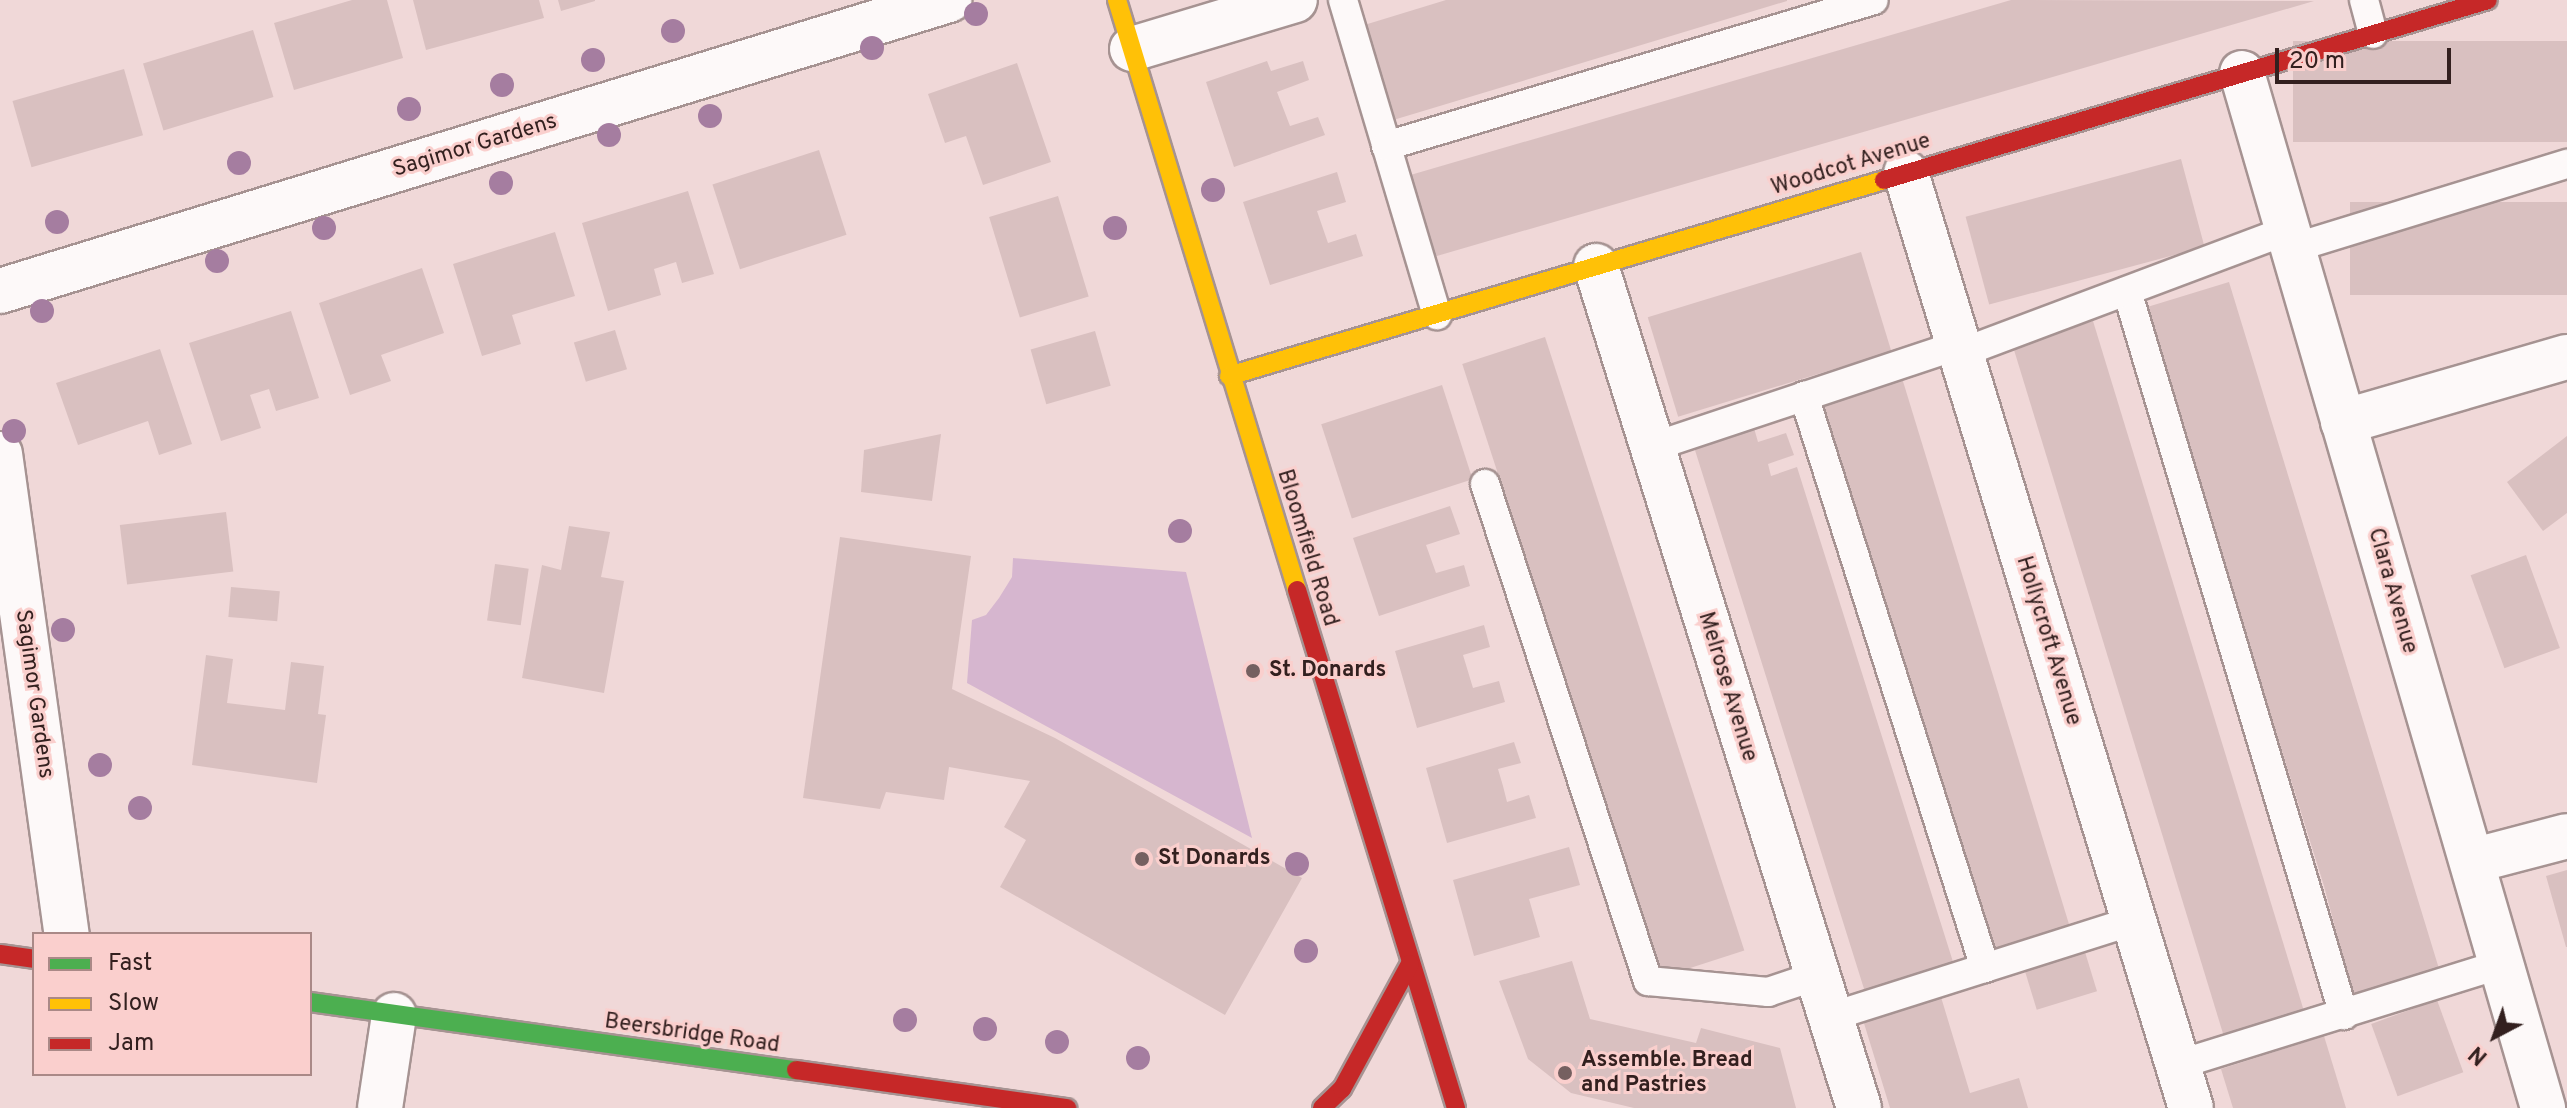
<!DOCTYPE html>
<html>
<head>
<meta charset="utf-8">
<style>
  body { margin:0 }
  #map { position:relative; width:2567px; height:1108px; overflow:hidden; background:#f0d8d8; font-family:Overpass,sans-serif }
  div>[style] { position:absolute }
  .green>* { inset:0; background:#d6b6cf }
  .building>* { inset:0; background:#d9c0c0; transform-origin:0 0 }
  .roads { filter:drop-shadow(2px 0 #a69392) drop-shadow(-2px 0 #a69392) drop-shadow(0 2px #a69392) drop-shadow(0 -2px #a69392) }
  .lane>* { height:28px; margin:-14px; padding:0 14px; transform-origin:14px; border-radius:14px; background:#fdf9f9 }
  .street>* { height:44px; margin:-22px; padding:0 22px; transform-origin:22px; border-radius:22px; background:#fdf9f9 }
  .fast>* { height:18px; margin:-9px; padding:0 9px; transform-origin:9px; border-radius:9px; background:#4caf50 }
  .slow>* { height:18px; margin:-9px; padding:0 9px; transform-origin:9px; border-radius:9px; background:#ffc107 }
  .jam>* { height:18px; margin:-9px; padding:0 9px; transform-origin:9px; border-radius:9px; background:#c62828 }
  .trees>* { width:24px; height:24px; margin:-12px; border-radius:50%; background:#a57da0 }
  .dots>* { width:22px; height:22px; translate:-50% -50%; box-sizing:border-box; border:4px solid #facfcd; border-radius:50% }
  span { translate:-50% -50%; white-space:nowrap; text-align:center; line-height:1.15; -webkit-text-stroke:6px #facfcd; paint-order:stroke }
  .street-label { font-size:22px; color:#33201f }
  .poi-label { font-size:22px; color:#33201f; font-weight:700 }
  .left { translate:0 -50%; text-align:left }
  .legend { position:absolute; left:32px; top:932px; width:280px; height:144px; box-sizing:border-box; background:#facfcd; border:2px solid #aa8987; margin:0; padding:10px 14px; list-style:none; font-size:24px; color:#33201f }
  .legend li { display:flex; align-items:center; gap:16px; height:40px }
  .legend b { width:40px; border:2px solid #aa8987 }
  .north { position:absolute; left:2455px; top:996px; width:80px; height:80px; -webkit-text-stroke:6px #facfcd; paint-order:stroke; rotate:221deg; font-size:22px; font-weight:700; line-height:32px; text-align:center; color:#33201f }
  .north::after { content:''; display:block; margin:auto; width:28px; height:36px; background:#33201f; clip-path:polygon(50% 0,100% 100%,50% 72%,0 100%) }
  .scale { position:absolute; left:2275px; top:48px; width:176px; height:36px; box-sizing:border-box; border:4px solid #33201f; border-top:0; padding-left:10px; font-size:24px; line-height:28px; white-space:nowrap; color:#33201f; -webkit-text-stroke:6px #facfcd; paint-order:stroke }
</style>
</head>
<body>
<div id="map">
  <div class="green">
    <div style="clip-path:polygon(1013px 558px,1186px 572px,1252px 838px,967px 683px,972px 620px,986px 615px,999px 598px,1012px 577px)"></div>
  </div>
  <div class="building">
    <div style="clip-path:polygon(352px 0,387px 0,403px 58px,294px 90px,274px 23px)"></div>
    <div style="clip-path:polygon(413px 0,539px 0,544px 18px,426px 50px)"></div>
    <div style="clip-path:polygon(558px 0,595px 0,595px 1px,561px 11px)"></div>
    <div style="clip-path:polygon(1446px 0,1787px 0,1787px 1px,1390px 121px,1361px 26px)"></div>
    <div style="clip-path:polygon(2011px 0,2314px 1px,1430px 258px,1407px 176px)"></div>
    <div style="left:253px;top:30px;width:70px;height:115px;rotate:73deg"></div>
    <div style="left:2567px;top:41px;width:101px;height:274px;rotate:90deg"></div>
    <div style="clip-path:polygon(1267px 61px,1271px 71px,1303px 61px,1309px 80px,1277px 92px,1290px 126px,1318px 117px,1325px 135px,1234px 167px,1206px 82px)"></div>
    <div style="clip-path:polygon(1017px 63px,1051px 162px,983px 185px,966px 136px,945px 143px,928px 94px)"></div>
    <div style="left:124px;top:69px;width:69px;height:116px;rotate:74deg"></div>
    <div style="left:819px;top:150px;width:89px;height:112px;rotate:72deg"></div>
    <div style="left:2181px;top:159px;width:91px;height:223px;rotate:75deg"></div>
    <div style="clip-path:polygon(1337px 172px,1346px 202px,1317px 211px,1328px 243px,1356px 234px,1363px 256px,1270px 285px,1243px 202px)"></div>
    <div style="clip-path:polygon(688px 191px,714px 274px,682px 283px,676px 262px,654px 269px,661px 295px,608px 311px,582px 223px)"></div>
    <div style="left:1058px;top:196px;width:105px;height:72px;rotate:73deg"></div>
    <div style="left:2567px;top:202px;width:93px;height:217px;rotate:90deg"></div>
    <div style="clip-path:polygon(555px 232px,575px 296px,512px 315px,521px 344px,482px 356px,453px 264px)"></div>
    <div style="left:1861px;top:252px;width:104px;height:223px;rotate:73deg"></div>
    <div style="clip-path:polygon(422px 268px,444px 333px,381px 355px,391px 381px,350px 395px,319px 303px)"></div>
    <div style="clip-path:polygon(2229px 282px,2440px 972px,2354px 999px,2324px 886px,2144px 308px)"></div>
    <div style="clip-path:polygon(291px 311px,319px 398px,276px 411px,269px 389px,250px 395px,261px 428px,221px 441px,189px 343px)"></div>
    <div style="left:2093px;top:321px;width:723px;height:84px;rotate:73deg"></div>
    <div style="left:615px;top:330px;width:41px;height:43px;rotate:73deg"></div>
    <div style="left:1095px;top:331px;width:57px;height:67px;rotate:74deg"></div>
    <div style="left:1545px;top:337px;width:645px;height:87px;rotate:72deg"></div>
    <div style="clip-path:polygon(160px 349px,192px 444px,159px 455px,148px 421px,78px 445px,56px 383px)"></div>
    <div style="left:1902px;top:378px;width:577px;height:89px;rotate:73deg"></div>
    <div style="left:1442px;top:385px;width:99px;height:127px;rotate:72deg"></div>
    <div style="clip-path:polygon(1754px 428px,1758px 442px,1786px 433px,1794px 455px,1768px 464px,1771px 476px,1797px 467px,1954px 965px,1865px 992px,1694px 447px)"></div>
    <div style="clip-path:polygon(941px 434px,932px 501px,861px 492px,864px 450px)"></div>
    <div style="clip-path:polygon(2567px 436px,2567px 513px,2543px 531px,2507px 482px)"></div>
    <div style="clip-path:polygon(1450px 506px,1460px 534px,1426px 545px,1436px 573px,1464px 565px,1470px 586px,1379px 616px,1353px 538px)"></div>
    <div style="left:226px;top:512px;width:60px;height:107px;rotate:83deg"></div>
    <div style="clip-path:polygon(569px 526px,610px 532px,601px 577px,624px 581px,604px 693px,522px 678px,542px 565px,561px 570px)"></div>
    <div style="clip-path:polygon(840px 537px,971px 556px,952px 689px,1055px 738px,1302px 878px,1225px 1015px,1000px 887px,1026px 840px,1004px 827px,1030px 781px,949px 767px,944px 800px,886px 792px,880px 809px,803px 798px)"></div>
    <div style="left:2526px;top:555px;width:99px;height:59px;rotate:70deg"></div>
    <div style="left:495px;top:564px;width:34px;height:57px;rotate:8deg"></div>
    <div style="left:231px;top:587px;width:49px;height:30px;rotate:5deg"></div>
    <div style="clip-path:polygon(1484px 625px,1490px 647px,1463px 655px,1473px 688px,1499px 681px,1505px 702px,1417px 728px,1395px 651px)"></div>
    <div style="clip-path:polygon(206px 655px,233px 659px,227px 703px,285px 710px,291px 662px,324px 666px,318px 714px,326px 715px,317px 783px,192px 765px)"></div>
    <div style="clip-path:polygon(1514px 742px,1521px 763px,1498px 769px,1503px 786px,1507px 802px,1529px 795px,1536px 818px,1447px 843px,1426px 768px)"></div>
    <div style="clip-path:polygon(1569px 847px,1580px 885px,1529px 899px,1540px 937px,1474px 956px,1453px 880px)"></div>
    <div style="clip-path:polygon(2567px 870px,2567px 947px,2566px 947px,2546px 876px)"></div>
    <div style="left:2085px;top:952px;width:41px;height:63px;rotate:73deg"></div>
    <div style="clip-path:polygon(1572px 961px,1590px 1019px,1696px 1043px,1701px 1028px,1780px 1048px,1796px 1108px,1634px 1108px,1571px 1093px,1528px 1059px,1499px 981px)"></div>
    <div style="clip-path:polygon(1941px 997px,1970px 1093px,2019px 1078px,2028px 1108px,1890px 1108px,1863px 1020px)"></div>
    <div style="left:2437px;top:1000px;width:77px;height:70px;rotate:70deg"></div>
    <div style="clip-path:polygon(2324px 1036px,2346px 1108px,2233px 1108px,2221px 1069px)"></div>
  </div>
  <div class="roads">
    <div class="lane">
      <div style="left:1343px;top:0;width:329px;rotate:73.4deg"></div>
      <div style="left:2364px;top:0;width:35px;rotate:75deg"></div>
      <div style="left:1386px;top:146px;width:509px;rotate:-16.66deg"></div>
      <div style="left:2290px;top:249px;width:290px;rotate:-17.1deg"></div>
      <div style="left:2127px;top:291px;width:756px;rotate:73.32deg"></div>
      <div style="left:1961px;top:353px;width:346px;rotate:-20.6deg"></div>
      <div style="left:1804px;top:396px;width:600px;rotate:72.44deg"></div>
      <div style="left:1652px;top:447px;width:323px;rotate:-18.4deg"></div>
      <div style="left:1485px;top:484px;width:523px;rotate:71.84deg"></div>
      <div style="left:1648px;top:981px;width:121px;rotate:5.2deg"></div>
      <div style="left:1768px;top:992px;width:51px;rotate:-18.4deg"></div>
      <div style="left:1830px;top:1017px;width:318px;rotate:-17.6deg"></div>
      <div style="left:2177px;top:1065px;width:339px;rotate:-17.3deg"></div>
    </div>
    <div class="street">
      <div style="left:1132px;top:49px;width:170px;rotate:-16.7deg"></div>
      <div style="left:2242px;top:73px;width:1078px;rotate:73.78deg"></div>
      <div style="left:1906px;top:173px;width:977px;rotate:73.05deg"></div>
      <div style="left:1596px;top:266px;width:882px;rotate:72.65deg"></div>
      <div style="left:0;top:291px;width:993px;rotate:-17.05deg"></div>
      <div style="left:2343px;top:422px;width:233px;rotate:-16.2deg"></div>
      <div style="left:0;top:454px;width:485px;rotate:82.1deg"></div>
      <div style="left:2472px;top:861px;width:98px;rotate:-14.7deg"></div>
      <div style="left:380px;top:1108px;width:94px;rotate:-81.4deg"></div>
    </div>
    <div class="fast">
      <div style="left:310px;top:1002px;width:491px;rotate:8deg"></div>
    </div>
    <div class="slow">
      <div style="left:1117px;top:0;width:617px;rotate:73.03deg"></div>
      <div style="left:1229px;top:376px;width:684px;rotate:-16.66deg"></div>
    </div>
    <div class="jam">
      <div style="left:1884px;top:180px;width:630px;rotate:-16.59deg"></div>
      <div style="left:1297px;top:590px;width:542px;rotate:72.94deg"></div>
      <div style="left:0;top:954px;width:34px;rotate:8deg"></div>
      <div style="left:796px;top:1070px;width:274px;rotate:8deg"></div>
      <div style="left:1322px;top:1108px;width:28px;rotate:-44deg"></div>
      <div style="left:1342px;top:1089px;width:142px;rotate:-61.5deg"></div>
    </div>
  </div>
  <div class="trees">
    <div style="left:976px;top:14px"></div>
    <div style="left:673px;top:31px"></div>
    <div style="left:872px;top:48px"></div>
    <div style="left:593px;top:60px"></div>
    <div style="left:502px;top:85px"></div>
    <div style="left:409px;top:109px"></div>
    <div style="left:710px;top:116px"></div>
    <div style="left:609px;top:135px"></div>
    <div style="left:239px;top:163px"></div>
    <div style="left:501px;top:183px"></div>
    <div style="left:1213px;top:190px"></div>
    <div style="left:57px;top:222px"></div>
    <div style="left:324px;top:228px"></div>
    <div style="left:1115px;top:228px"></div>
    <div style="left:217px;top:261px"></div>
    <div style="left:42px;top:311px"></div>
    <div style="left:14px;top:431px"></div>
    <div style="left:1180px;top:531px"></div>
    <div style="left:63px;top:630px"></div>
    <div style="left:100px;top:765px"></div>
    <div style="left:140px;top:808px"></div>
    <div style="left:1297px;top:864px"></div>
    <div style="left:1306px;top:951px"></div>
    <div style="left:905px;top:1020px"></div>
    <div style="left:985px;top:1029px"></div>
    <div style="left:1057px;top:1042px"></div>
    <div style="left:1138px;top:1058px"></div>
  </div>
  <div class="dots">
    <div style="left:1253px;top:671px;background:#756060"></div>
    <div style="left:1142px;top:859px;background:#756060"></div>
    <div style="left:1565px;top:1073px;background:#756060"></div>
  </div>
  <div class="street-label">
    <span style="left:475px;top:146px;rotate:-17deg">Sagimor Gardens</span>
    <span style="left:1851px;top:165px;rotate:-17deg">Woodcot Avenue</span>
    <span style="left:1307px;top:548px;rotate:73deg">Bloomfield Road</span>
    <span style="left:2392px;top:591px;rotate:74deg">Clara Avenue</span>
    <span style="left:2048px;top:641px;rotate:73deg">Hollycroft Avenue</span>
    <span style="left:1727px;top:687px;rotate:73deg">Melrose Avenue</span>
    <span style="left:34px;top:694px;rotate:82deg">Sagimor Gardens</span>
    <span style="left:692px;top:1034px;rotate:8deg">Beersbridge Road</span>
  </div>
  <div class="poi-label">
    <span class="left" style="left:1269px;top:671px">St. Donards</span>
    <span class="left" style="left:1158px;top:859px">St Donards</span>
    <span class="left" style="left:1581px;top:1073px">Assemble. Bread<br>and Pastries</span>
  </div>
  <ul class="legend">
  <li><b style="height:10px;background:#4caf50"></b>Fast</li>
  <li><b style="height:10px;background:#ffc107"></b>Slow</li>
  <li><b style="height:10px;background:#c62828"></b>Jam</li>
  </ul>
  <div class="north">N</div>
  <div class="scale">20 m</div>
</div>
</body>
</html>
